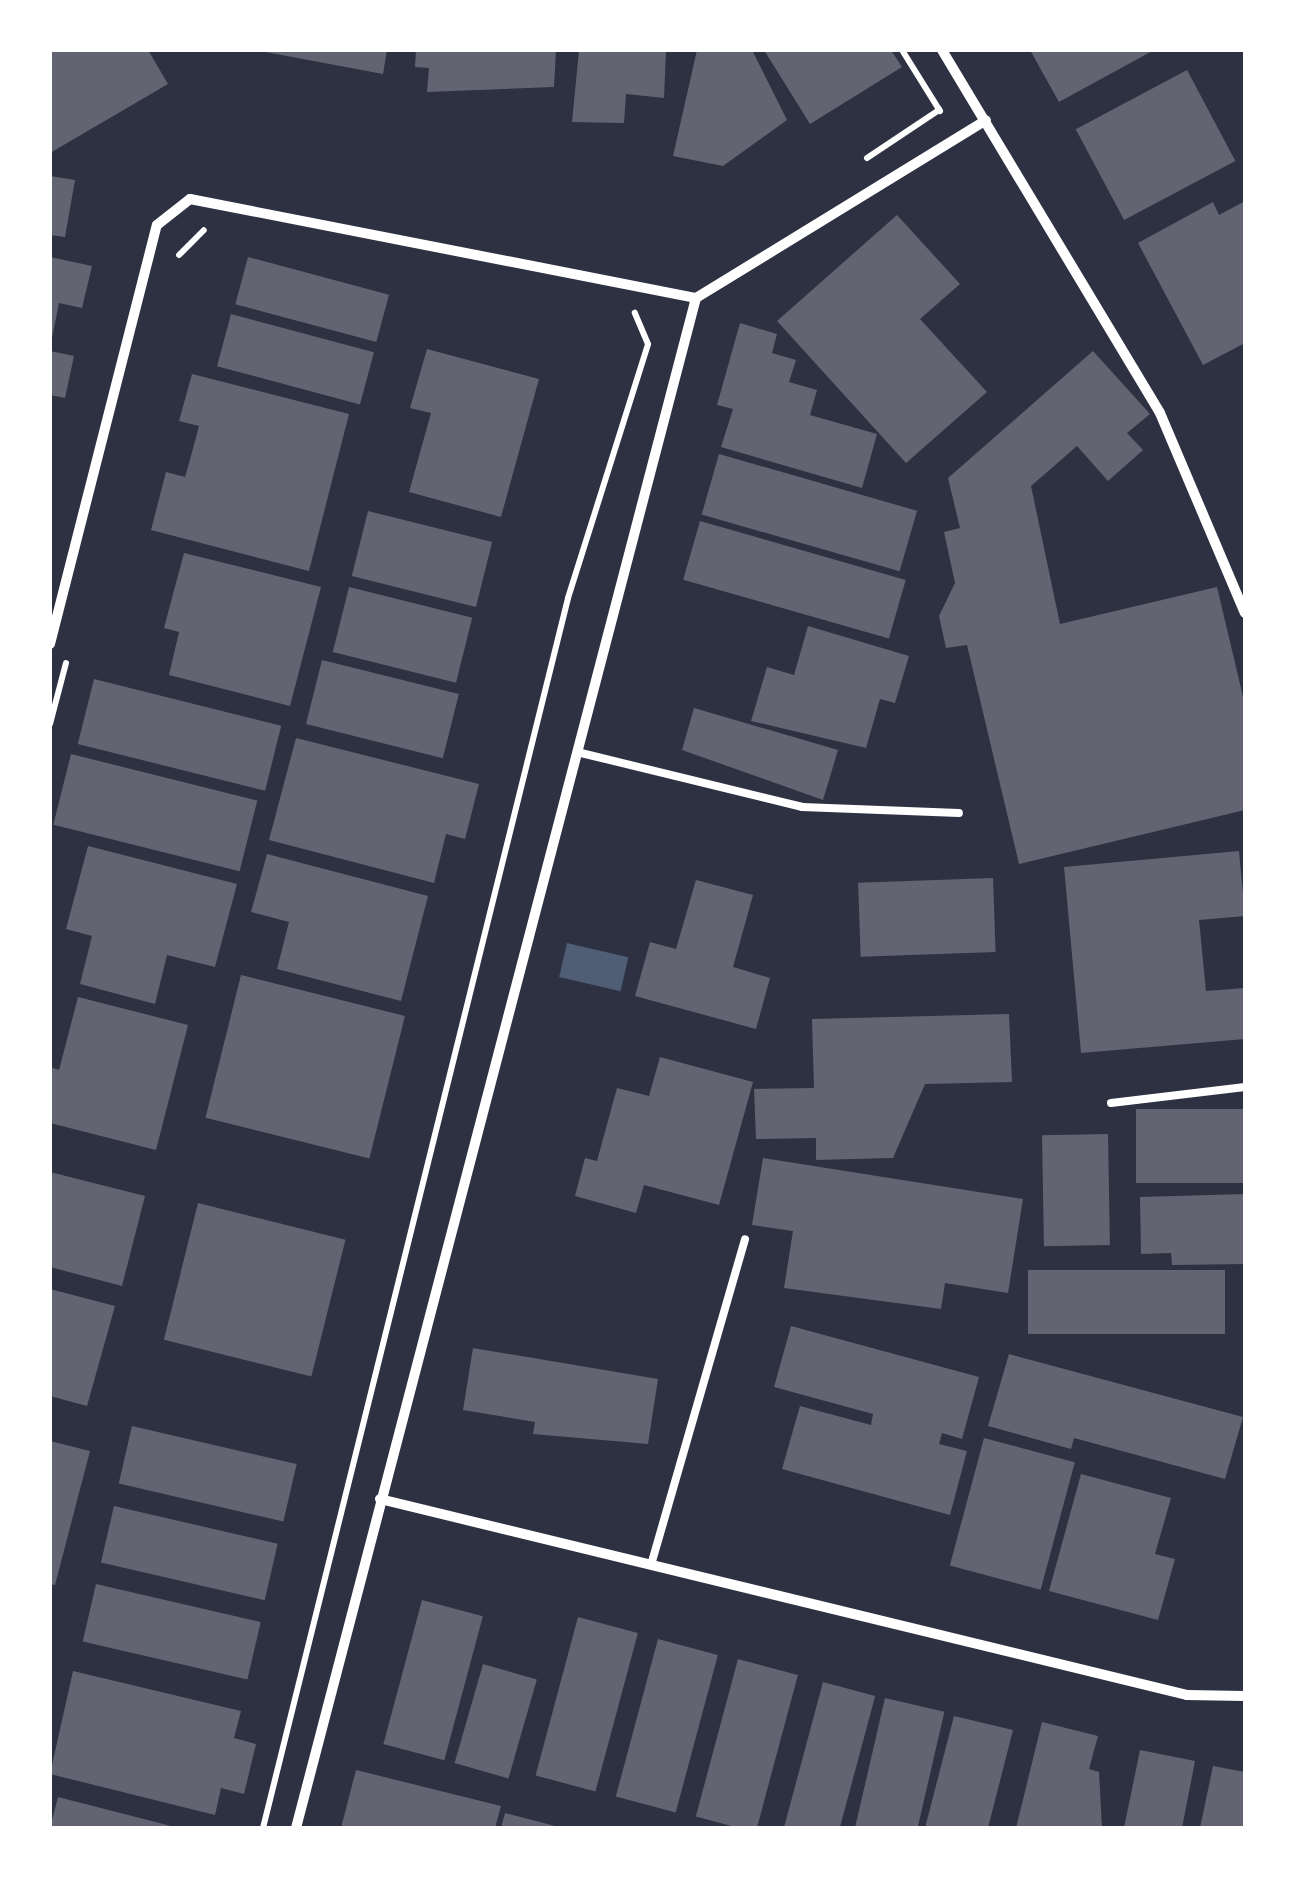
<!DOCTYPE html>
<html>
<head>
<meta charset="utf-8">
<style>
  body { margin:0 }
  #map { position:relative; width:1295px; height:1878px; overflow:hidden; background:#2d3142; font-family:Poppins,sans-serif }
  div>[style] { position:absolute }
  .water>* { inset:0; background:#4f5d75; transform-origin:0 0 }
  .building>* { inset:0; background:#626471; transform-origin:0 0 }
  .path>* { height:6px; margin:-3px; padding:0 3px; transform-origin:3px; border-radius:3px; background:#fff }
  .service>* { height:8px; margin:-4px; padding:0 4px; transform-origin:4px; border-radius:4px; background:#fff }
  .minor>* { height:10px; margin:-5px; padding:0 5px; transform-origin:5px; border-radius:5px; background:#fff }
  span { translate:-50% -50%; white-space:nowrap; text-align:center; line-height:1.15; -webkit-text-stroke:8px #fff; paint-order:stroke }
  .frame { position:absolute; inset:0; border:52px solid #fff; pointer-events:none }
</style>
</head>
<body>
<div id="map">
  <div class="water">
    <div style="left:567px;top:943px;width:63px;height:35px;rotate:13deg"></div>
  </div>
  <div class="building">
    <div style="clip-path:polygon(50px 50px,148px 50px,168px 84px,50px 153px)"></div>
    <div style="clip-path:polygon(255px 50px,387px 50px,383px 74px)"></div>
    <div style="clip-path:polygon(416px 50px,556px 50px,554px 87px,427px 92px,429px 68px,415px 67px)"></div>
    <div style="clip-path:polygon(579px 50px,666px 50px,664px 98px,626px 94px,624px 123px,572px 122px)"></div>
    <div style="clip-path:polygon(697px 50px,752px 50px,787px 120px,723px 166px,673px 156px)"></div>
    <div style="clip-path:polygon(764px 50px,891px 50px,902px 67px,810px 124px)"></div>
    <div style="clip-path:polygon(1030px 50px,1154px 50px,1059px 102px)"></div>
    <div style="left:1187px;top:70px;width:103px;height:126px;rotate:62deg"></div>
    <div style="clip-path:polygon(50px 176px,75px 180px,65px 237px,50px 235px)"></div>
    <div style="clip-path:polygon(1245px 201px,1245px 343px,1203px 365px,1138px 243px,1213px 202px,1219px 215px)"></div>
    <div style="clip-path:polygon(897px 215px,960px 284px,920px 319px,987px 392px,906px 463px,777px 321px)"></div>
    <div style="clip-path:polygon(50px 257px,92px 266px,82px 308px,59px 303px,52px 338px)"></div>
    <div style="left:248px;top:257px;width:146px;height:49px;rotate:15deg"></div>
    <div style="left:231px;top:314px;width:148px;height:54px;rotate:15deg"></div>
    <div style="clip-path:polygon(740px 323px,777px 334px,772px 353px,796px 360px,789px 382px,817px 390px,810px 415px,877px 434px,862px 488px,721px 447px,733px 409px,717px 405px)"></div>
    <div style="clip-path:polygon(427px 349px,539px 379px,501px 517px,409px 492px,431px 413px,410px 408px)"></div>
    <div style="clip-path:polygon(50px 351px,74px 356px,65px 398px,50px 395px)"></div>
    <div style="clip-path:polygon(1093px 351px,1150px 414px,1127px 433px,1143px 450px,1108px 481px,1077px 446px,1031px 486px,1060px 624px,1217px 587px,1245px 705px,1245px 810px,1019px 864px,967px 645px,946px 648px,939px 616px,955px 583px,944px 532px,960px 528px,948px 478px)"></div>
    <div style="clip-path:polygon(192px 374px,349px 414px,309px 571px,151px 530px,166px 472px,185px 477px,191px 456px,199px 426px,179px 421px)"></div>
    <div style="left:719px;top:454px;width:206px;height:63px;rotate:16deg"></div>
    <div style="left:368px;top:511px;width:128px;height:67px;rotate:14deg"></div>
    <div style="left:700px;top:521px;width:214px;height:61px;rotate:16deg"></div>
    <div style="clip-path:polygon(184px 553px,321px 587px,290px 706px,169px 675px,179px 632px,164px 628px)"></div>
    <div style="left:349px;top:587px;width:127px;height:67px;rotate:14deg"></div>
    <div style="clip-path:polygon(808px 626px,909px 656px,895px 703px,880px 699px,866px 748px,751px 721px,767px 667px,794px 675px)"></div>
    <div style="left:322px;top:660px;width:141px;height:66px;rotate:14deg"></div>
    <div style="left:94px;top:679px;width:193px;height:67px;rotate:14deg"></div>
    <div style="clip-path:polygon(694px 708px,838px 750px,823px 800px,682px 750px)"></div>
    <div style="clip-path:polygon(296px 738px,479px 784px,465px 839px,446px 834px,434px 883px,269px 840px)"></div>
    <div style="left:71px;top:754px;width:192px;height:73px;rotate:14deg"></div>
    <div style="clip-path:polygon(88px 846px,237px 884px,215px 967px,167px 955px,155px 1004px,80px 984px,92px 936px,66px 929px)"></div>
    <div style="clip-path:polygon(1239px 851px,1245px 916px,1199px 920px,1206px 991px,1245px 988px,1245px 1039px,1081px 1053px,1064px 867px)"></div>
    <div style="clip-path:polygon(267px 854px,428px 896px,401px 1001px,277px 969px,289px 922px,251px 912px)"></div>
    <div style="left:993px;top:878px;width:74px;height:135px;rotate:88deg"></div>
    <div style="clip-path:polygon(696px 880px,753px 895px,733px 967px,770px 978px,756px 1029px,635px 996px,650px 942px,676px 949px)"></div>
    <div style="left:241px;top:975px;width:169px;height:147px;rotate:14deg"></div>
    <div style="clip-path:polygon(78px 997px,188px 1025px,156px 1150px,50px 1123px,50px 1067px,59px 1070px)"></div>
    <div style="clip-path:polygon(1009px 1014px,1012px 1082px,925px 1084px,893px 1158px,816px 1160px,816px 1138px,756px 1139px,754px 1089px,814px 1088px,812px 1019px)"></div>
    <div style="clip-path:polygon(660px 1057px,753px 1082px,719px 1205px,644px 1185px,636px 1213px,575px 1196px,585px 1158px,597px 1161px,617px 1088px,649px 1096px)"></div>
    <div style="left:1245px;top:1109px;width:74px;height:109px;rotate:90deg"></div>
    <div style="left:1108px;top:1134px;width:111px;height:66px;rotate:89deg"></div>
    <div style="clip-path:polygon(763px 1158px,1023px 1199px,1008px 1293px,945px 1283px,941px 1309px,784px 1288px,793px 1231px,752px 1225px)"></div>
    <div style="clip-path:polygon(50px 1172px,145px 1196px,122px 1286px,50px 1267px)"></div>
    <div style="clip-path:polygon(1245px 1194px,1245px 1264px,1172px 1265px,1171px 1253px,1141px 1254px,1140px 1197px)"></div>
    <div style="left:198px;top:1203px;width:152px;height:141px;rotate:14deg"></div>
    <div style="left:1225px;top:1270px;width:64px;height:197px;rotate:90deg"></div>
    <div style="clip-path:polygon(50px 1289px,115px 1306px,87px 1406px,50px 1396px)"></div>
    <div style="clip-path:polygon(791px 1326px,979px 1377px,962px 1439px,942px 1433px,939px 1444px,967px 1451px,950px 1515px,782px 1469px,800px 1406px,871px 1425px,873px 1414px,774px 1387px)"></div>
    <div style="clip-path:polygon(473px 1348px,658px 1379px,648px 1444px,533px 1434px,535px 1422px,463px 1410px)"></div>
    <div style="clip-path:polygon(1009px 1354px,1243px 1417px,1225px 1479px,1074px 1438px,1071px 1449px,988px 1426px)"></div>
    <div style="left:132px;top:1426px;width:169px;height:59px;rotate:13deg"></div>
    <div style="left:984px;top:1438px;width:94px;height:132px;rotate:15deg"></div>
    <div style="clip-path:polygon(50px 1441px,90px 1451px,55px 1585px,50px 1584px)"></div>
    <div style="clip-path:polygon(1081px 1474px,1171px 1498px,1155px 1554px,1175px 1559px,1158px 1620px,1049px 1591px)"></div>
    <div style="left:114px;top:1506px;width:168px;height:58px;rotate:13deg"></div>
    <div style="left:96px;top:1584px;width:169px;height:59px;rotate:13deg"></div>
    <div style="left:422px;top:1600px;width:63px;height:149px;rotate:15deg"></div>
    <div style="left:578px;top:1617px;width:62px;height:164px;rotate:15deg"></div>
    <div style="left:658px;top:1639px;width:62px;height:163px;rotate:15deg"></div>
    <div style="left:738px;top:1659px;width:62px;height:163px;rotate:15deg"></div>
    <div style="left:483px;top:1664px;width:56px;height:103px;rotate:16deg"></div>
    <div style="clip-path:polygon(73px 1671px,241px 1711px,234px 1738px,256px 1744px,244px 1794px,221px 1788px,215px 1815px,50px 1774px)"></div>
    <div style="left:823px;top:1682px;width:54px;height:151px;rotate:15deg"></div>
    <div style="left:885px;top:1698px;width:61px;height:134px;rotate:13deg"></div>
    <div style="clip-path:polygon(954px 1716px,1013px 1730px,988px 1828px,925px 1828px)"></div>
    <div style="clip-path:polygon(1042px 1722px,1098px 1736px,1089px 1769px,1099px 1772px,1102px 1828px,1016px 1828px)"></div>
    <div style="clip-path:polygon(1140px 1750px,1195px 1761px,1182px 1828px,1124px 1828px)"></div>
    <div style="clip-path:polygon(1213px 1766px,1245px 1772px,1245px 1828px,1200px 1828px)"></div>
    <div style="clip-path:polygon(356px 1770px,501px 1806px,495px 1828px,341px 1828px)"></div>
    <div style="clip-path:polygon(58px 1797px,175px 1827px,174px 1828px,50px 1828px)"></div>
    <div style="clip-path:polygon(505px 1813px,559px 1827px,559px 1828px,501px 1828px)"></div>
  </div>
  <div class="path">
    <div style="left:902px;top:50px;width:72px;rotate:58.1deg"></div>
    <div style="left:867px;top:158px;width:87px;rotate:-33.7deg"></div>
    <div style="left:179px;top:255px;width:35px;rotate:-45deg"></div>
    <div style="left:50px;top:724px;width:63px;rotate:-75.3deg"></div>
    <div style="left:263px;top:1828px;width:1267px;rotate:-76.07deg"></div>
    <div style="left:568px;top:598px;width:266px;rotate:-72.5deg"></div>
    <div style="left:648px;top:344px;width:34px;rotate:-113deg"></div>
  </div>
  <div class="service">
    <div style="left:581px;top:753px;width:228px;rotate:13.7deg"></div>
    <div style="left:802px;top:807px;width:157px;rotate:2.2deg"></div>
    <div style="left:1111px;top:1103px;width:135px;rotate:-6.8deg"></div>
    <div style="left:651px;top:1565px;width:339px;rotate:-73.9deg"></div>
  </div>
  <div class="minor">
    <div style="left:942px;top:50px;width:423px;rotate:59deg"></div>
    <div style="left:1160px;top:413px;width:217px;rotate:67deg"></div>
    <div style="left:50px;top:644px;width:432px;rotate:-75.7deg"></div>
    <div style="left:157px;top:225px;width:42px;rotate:-38.2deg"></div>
    <div style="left:190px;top:199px;width:516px;rotate:11.07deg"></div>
    <div style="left:380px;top:1499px;width:830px;rotate:13.65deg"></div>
    <div style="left:1187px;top:1695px;width:58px;rotate:1deg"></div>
    <div style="left:296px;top:1828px;width:1581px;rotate:-75.35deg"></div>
    <div style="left:696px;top:298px;width:340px;rotate:-31.5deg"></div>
  </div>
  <div class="frame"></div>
</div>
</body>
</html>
